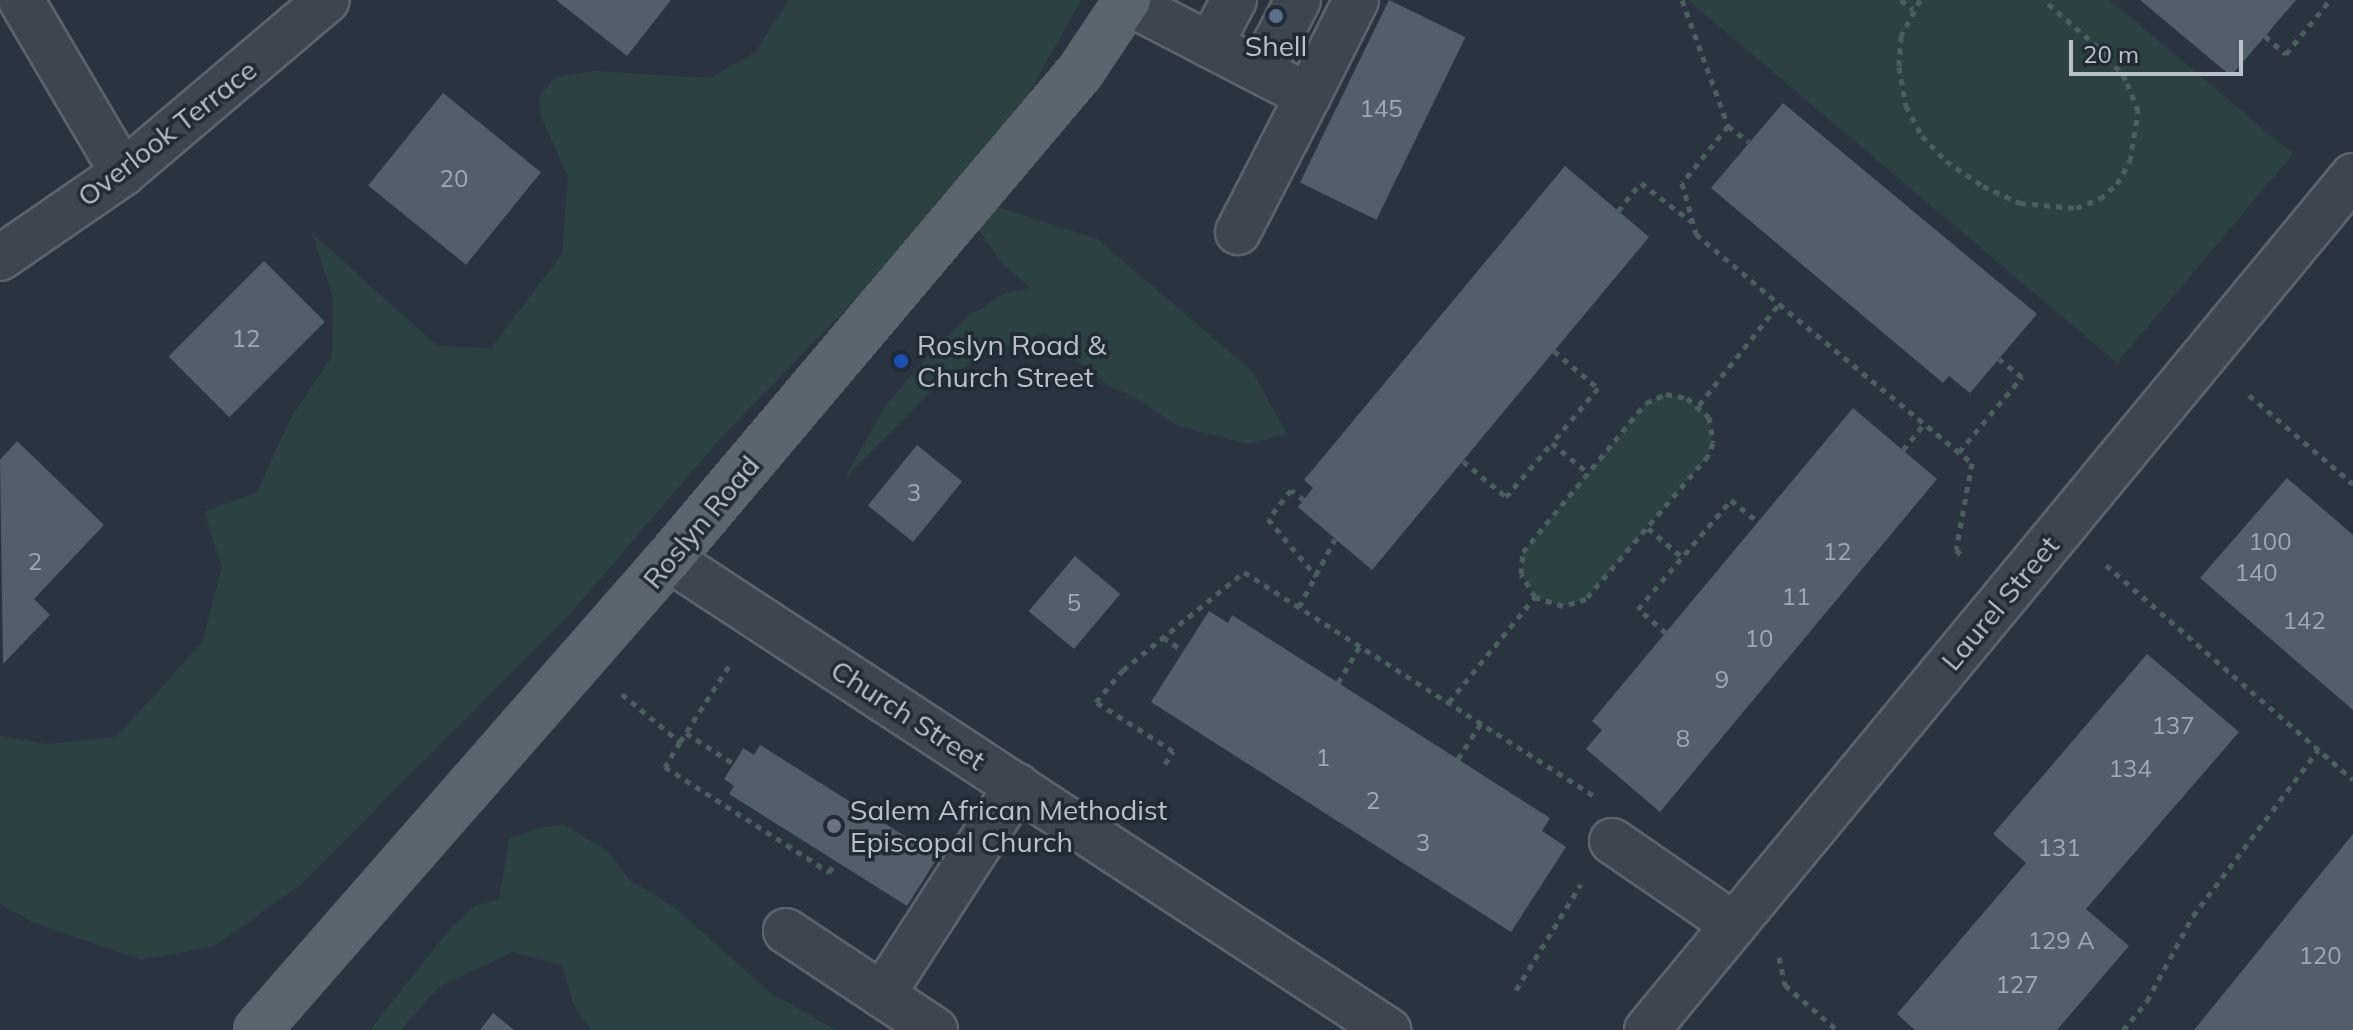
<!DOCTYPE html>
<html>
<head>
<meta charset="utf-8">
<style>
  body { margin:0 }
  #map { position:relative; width:2353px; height:1030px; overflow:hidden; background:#293440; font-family:Mulish,sans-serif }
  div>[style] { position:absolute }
  .green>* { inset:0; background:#2c4242 }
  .building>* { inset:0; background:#525f6b; transform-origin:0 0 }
  .path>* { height:5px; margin-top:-2.5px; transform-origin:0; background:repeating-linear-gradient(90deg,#4b5f60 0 6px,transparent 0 12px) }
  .roads { filter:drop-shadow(2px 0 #5b646d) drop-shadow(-2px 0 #5b646d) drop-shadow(0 2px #5b646d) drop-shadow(0 -2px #5b646d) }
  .minor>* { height:44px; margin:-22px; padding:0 22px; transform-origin:22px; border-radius:22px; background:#3d4650 }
  .major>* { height:44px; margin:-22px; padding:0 22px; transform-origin:22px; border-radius:22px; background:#5b6570 }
  .dots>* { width:22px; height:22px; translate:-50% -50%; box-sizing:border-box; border:4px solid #212b35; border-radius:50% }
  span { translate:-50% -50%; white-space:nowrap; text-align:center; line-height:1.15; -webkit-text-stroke:7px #212b35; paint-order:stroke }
  .number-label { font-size:24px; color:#a0a8b2 }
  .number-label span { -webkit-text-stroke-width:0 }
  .poi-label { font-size:28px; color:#bac1ca }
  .left { translate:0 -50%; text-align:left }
  .street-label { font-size:28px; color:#bac1ca }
  .scale { position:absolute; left:2069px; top:40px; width:174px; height:36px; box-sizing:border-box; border:4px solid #bac1ca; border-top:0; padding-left:10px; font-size:24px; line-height:28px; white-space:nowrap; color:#bac1ca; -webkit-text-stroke:6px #212b35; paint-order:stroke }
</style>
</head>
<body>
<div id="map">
  <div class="green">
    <div style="clip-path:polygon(789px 0,1081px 0,970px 198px,1097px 239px,1252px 371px,1287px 434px,1248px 444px,1177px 426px,1133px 396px,1108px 386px,1045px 333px,999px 348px,943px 379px,844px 479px,886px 405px,931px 352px,967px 317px,1005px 293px,1031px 288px,1003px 264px,979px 230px,950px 222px,887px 267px,719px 440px,570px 614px,299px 886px,214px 946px,141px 960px,32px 922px,0 903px,0 736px,48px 744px,116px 737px,202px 643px,222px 567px,204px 512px,257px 492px,290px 419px,332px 356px,333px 298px,312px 233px,437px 346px,491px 348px,562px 254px,568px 176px,541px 117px,539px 97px,555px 77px,595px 71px,710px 78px,755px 53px)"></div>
    <div style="clip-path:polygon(1688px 0,2110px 0,2293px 154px,2117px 363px)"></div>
    <div style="clip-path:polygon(1666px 394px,1687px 398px,1709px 417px,1713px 443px,1708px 456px,1586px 599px,1563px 606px,1535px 597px,1521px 574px,1523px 552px,1646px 403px)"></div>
    <div style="clip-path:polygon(565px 825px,609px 852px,629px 880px,673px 906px,772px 994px,836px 1030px,591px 1030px,574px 1005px,562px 965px,512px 952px,439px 987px,401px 1030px,370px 1030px,449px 930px,475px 906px,499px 899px,509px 839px,541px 827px)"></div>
  </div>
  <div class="building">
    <div style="clip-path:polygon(556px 0,671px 0,627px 56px)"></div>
    <div style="left:1389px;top:0;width:85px;height:203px;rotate:26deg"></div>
    <div style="clip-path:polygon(2140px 0,2296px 0,2231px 76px)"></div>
    <div style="left:443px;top:93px;width:126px;height:119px;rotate:39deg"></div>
    <div style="clip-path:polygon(1783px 103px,2037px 314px,1970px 393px,1949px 376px,1943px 383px,1711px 188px)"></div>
    <div style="clip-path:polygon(1565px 166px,1649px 237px,1372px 570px,1298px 507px,1313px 488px,1304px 480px)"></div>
    <div style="left:264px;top:261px;width:86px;height:135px;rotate:45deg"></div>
    <div style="clip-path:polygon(1853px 408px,1937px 479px,1660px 812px,1586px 749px,1602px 730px,1592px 721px)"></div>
    <div style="clip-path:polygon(17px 441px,104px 525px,34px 599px,50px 615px,3px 664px,0 460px)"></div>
    <div style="left:917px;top:445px;width:58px;height:78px;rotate:39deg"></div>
    <div style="clip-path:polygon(2287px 478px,2353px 535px,2353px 710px,2200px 578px)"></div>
    <div style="left:1075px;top:556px;width:59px;height:72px;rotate:40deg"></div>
    <div style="clip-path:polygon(1209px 611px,1228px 623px,1232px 615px,1550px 818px,1542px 831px,1566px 847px,1511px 932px,1151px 702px)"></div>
    <div style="clip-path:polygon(2147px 654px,2239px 732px,2086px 909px,2129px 946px,2057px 1030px,1915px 1030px,1897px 1014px,2026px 863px,1993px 834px)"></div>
    <div style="clip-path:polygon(760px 745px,938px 857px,907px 906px,729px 794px,734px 786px,724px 779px,740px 754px,743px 748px,754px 755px)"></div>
    <div style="clip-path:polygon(2353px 834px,2353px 1030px,2194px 1030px)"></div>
    <div style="clip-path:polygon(493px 1013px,514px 1030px,480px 1030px)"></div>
  </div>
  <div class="path">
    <div style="left:1682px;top:0;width:134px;rotate:69.9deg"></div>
    <div style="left:1728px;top:126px;width:73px;rotate:128.9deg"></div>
    <div style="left:1682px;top:183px;width:53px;rotate:74.6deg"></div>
    <div style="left:1696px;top:234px;width:109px;rotate:40.1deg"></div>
    <div style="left:1901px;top:0;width:15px;rotate:37deg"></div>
    <div style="left:1920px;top:0;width:41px;rotate:117.8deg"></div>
    <div style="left:1901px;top:36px;width:31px;rotate:94deg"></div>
    <div style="left:1899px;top:67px;width:40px;rotate:80deg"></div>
    <div style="left:1906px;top:106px;width:34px;rotate:62deg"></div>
    <div style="left:1922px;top:136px;width:35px;rotate:46deg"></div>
    <div style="left:1946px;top:161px;width:45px;rotate:34deg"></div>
    <div style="left:1983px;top:186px;width:41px;rotate:24.7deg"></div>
    <div style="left:2020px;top:203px;width:56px;rotate:5.1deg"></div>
    <div style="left:2076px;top:208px;width:26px;rotate:-21deg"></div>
    <div style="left:2100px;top:199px;width:23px;rotate:-41deg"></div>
    <div style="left:2117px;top:184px;width:26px;rotate:-61deg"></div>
    <div style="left:2130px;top:161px;width:51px;rotate:-80.9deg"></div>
    <div style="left:2138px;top:111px;width:33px;rotate:-111deg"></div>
    <div style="left:2126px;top:80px;width:31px;rotate:-127deg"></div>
    <div style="left:2107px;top:55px;width:84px;rotate:-138.9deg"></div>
    <div style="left:2265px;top:36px;width:28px;rotate:41deg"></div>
    <div style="left:2286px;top:54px;width:70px;rotate:-50.8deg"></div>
    <div style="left:1728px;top:126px;width:26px;rotate:37deg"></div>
    <div style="left:1618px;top:211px;width:36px;rotate:-51deg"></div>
    <div style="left:1641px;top:183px;width:64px;rotate:37.4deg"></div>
    <div style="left:1554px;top:351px;width:57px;rotate:40.1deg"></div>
    <div style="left:1598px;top:388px;width:72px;rotate:129.9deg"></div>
    <div style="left:1552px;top:443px;width:45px;rotate:39.6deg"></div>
    <div style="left:1666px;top:394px;width:21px;rotate:11deg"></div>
    <div style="left:1687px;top:398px;width:29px;rotate:41deg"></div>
    <div style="left:1709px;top:417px;width:26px;rotate:81deg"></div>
    <div style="left:1713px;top:443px;width:14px;rotate:111deg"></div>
    <div style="left:1708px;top:456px;width:188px;rotate:130.5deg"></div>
    <div style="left:1586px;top:599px;width:24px;rotate:163deg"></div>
    <div style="left:1563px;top:606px;width:29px;rotate:-162deg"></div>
    <div style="left:1535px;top:597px;width:27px;rotate:-121deg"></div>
    <div style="left:1521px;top:574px;width:22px;rotate:-85deg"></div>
    <div style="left:1523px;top:552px;width:193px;rotate:-50.5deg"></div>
    <div style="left:1646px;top:403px;width:22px;rotate:-24deg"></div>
    <div style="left:2249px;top:395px;width:137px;rotate:40.6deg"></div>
    <div style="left:1699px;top:405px;width:129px;rotate:-51.6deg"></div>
    <div style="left:1779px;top:304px;width:250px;rotate:39.5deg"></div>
    <div style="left:1972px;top:463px;width:88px;rotate:100.4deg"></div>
    <div style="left:1956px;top:550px;width:11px;rotate:41deg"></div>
    <div style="left:1903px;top:450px;width:35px;rotate:-51deg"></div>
    <div style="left:1959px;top:452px;width:98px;rotate:-50deg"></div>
    <div style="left:2022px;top:377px;width:29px;rotate:-142deg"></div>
    <div style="left:1463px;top:461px;width:56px;rotate:39.9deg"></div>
    <div style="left:1506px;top:497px;width:71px;rotate:-49.6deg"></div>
    <div style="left:1304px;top:500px;width:16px;rotate:-142deg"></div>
    <div style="left:1291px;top:490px;width:37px;rotate:128deg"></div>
    <div style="left:1268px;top:519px;width:75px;rotate:49.9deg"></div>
    <div style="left:1648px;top:528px;width:45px;rotate:40.5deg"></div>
    <div style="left:2106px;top:565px;width:327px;rotate:41deg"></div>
    <div style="left:1299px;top:607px;width:77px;rotate:-62.1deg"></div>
    <div style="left:1666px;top:633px;width:37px;rotate:-139deg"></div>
    <div style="left:1638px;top:609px;width:143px;rotate:-49.5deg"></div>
    <div style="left:1731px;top:500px;width:35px;rotate:39deg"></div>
    <div style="left:1163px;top:637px;width:24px;rotate:35deg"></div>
    <div style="left:1338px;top:683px;width:43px;rotate:-59.3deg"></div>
    <div style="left:622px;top:694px;width:75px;rotate:39.6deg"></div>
    <div style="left:680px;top:742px;width:29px;rotate:121deg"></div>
    <div style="left:665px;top:767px;width:195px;rotate:32.6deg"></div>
    <div style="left:829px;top:872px;width:12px;rotate:-55deg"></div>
    <div style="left:1449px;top:702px;width:136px;rotate:-50.7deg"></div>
    <div style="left:686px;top:733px;width:57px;rotate:32.9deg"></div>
    <div style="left:680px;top:742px;width:94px;rotate:-57.2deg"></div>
    <div style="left:1458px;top:759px;width:43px;rotate:-57.4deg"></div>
    <div style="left:1165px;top:764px;width:15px;rotate:-58deg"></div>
    <div style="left:1173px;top:751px;width:91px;rotate:-147.5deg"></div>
    <div style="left:1096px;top:702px;width:42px;rotate:-49.8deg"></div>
    <div style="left:1123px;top:670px;width:156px;rotate:-39deg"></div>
    <div style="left:1244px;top:572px;width:414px;rotate:32.6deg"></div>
    <div style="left:1779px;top:957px;width:29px;rotate:78deg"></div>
    <div style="left:1785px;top:985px;width:69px;rotate:40.9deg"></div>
    <div style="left:1516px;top:990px;width:124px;rotate:-58.5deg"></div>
    <div style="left:2123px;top:1030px;width:38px;rotate:-50deg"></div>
    <div style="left:2147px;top:1001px;width:97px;rotate:-61.6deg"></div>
    <div style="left:2193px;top:916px;width:208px;rotate:-53deg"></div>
  </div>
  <div class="roads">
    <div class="minor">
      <div style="left:21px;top:0;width:201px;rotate:59.5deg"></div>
      <div style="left:1127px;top:2px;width:204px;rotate:27.4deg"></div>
      <div style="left:1308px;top:96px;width:107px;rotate:-63.4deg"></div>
      <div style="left:1210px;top:45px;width:51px;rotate:-61.9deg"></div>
      <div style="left:1261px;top:71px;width:80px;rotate:-62.5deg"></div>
      <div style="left:1238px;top:232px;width:153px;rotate:-62.8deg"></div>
      <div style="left:0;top:258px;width:150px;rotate:-34.6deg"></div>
      <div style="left:123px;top:173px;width:267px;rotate:-40.3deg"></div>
      <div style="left:669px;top:559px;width:860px;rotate:33.23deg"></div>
      <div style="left:1612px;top:841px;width:148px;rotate:34.5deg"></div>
      <div style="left:786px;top:931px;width:179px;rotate:33.6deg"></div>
      <div style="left:882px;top:995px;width:249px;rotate:-57.1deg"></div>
      <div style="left:1647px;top:1030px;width:1108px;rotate:-50.42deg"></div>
    </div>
    <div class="major">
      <div style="left:257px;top:1030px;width:626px;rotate:-48.82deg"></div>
      <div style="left:669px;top:559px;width:637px;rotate:-49.84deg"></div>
      <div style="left:1080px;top:72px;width:87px;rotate:-56.3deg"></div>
    </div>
  </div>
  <div class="dots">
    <div style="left:1276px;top:16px;background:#5c6f8a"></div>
    <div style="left:901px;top:361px;background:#1a4fb4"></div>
    <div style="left:834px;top:826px;background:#6b7280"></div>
  </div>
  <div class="number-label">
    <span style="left:1381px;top:109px">145</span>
    <span style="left:454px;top:179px">20</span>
    <span style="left:246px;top:339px">12</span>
    <span style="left:914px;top:493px">3</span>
    <span style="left:2270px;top:542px">100</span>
    <span style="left:1837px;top:552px">12</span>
    <span style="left:35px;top:562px">2</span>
    <span style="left:2256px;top:573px">140</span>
    <span style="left:1796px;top:597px">11</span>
    <span style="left:1074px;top:603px">5</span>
    <span style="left:2304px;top:621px">142</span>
    <span style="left:1759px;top:639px">10</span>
    <span style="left:1722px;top:680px">9</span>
    <span style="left:2173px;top:726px">137</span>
    <span style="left:1683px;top:739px">8</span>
    <span style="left:1323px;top:758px">1</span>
    <span style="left:2130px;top:769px">134</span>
    <span style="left:1373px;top:801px">2</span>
    <span style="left:1423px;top:843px">3</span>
    <span style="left:2059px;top:848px">131</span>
    <span style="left:2061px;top:941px">129 A</span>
    <span style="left:2320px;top:956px">120</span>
    <span style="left:2017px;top:985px">127</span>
  </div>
  <div class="poi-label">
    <span style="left:1276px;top:46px">Shell</span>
    <span class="left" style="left:917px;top:361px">Roslyn Road &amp;<br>Church Street</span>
    <span class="left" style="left:850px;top:826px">Salem African Methodist<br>Episcopal Church</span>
  </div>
  <div class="street-label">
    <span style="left:167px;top:133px;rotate:-38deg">Overlook Terrace</span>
    <span style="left:701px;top:522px;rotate:-50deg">Roslyn Road</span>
    <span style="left:2000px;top:603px;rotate:-50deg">Laurel Street</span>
    <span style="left:908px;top:715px;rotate:33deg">Church Street</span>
  </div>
  <div class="scale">20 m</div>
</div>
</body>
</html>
